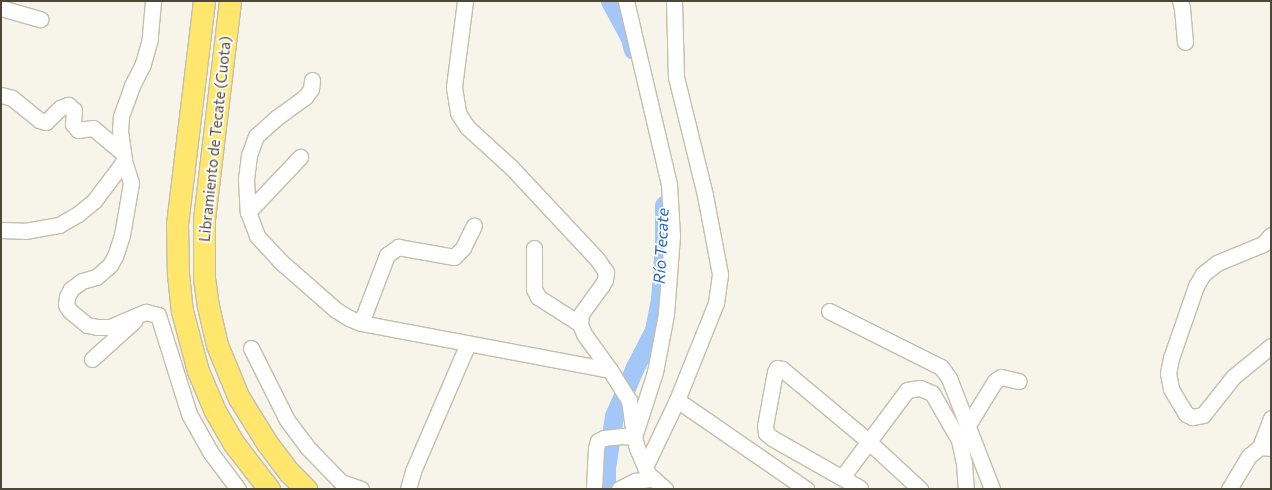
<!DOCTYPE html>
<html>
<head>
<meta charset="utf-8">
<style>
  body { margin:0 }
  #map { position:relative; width:1272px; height:490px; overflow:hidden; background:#f7f5ea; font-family:Commissioner,sans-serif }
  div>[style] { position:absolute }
  .river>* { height:19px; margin:-9.5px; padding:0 9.5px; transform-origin:9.5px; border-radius:9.5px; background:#a2c7f8 }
  .roads { filter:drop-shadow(1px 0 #c3bfac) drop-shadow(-1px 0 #c3bfac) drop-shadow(0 1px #c3bfac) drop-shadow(0 -1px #c3bfac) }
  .minor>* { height:15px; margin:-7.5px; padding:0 7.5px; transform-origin:7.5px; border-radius:7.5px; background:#fff }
  .highway>* { height:21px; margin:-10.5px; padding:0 10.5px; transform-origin:10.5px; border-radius:10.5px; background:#ffe66d }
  span { translate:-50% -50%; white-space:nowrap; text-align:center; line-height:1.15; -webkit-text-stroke:3.5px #fff; paint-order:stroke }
  .street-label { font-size:15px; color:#4c4737 }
  .water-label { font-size:16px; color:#2367c5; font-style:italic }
  .frame { position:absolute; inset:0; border:2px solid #4c4737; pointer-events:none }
</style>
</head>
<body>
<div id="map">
  <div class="river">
    <div style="left:610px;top:1px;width:42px;rotate:61.6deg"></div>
    <div style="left:630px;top:38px;width:12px;rotate:76deg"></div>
    <div style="left:606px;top:489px;width:21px;rotate:-90deg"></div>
    <div style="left:606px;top:468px;width:53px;rotate:-81.3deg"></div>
    <div style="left:614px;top:416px;width:53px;rotate:-66.8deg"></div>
    <div style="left:635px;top:367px;width:42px;rotate:-62.8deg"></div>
    <div style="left:654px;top:330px;width:31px;rotate:-79deg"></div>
    <div style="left:660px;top:300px;width:59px;rotate:-86.1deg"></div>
    <div style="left:664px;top:241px;width:36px;rotate:-90deg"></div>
  </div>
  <div class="roads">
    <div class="minor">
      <div style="left:153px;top:1px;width:38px;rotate:95deg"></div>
      <div style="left:150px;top:39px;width:26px;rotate:106deg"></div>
      <div style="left:143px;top:64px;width:25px;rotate:117deg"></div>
      <div style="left:132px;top:86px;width:33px;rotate:110deg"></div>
      <div style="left:121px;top:117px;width:14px;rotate:94deg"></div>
      <div style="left:120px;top:131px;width:30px;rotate:82deg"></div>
      <div style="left:124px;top:161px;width:23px;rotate:72deg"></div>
      <div style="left:131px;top:183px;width:53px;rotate:99.8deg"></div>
      <div style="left:122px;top:235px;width:22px;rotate:108deg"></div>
      <div style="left:115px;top:256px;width:10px;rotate:119deg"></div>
      <div style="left:110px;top:265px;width:18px;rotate:139deg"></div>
      <div style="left:96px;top:277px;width:15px;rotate:164deg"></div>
      <div style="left:82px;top:281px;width:14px;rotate:144deg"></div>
      <div style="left:71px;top:289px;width:9px;rotate:117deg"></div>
      <div style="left:67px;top:297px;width:8px;rotate:97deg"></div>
      <div style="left:66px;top:305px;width:7px;rotate:56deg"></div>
      <div style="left:70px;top:311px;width:22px;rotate:39deg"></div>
      <div style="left:87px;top:325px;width:10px;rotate:11deg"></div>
      <div style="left:97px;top:327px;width:13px"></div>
      <div style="left:110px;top:327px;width:39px;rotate:-23deg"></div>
      <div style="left:146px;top:312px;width:12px;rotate:14deg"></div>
      <div style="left:158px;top:315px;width:104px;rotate:72.6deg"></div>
      <div style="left:189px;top:414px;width:45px;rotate:60.6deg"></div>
      <div style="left:211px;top:453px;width:45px;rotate:53.1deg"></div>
      <div style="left:465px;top:1px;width:87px;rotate:97.3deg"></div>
      <div style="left:454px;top:87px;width:26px;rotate:81deg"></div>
      <div style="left:458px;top:113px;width:17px;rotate:57deg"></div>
      <div style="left:467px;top:127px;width:59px;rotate:42.3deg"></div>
      <div style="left:511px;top:167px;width:126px;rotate:46.9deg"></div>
      <div style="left:597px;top:259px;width:16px;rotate:55deg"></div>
      <div style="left:606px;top:272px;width:8px;rotate:97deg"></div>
      <div style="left:605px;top:280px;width:6px;rotate:121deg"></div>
      <div style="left:602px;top:285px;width:36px;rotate:126deg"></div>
      <div style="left:581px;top:314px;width:10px;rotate:96deg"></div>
      <div style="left:580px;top:324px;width:11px;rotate:68deg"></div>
      <div style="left:584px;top:334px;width:44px;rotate:54.2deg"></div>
      <div style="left:626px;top:1px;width:188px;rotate:76.8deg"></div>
      <div style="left:669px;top:184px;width:52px;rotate:86.7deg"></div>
      <div style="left:672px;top:236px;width:78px;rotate:94.4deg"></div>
      <div style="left:666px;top:314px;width:59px;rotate:100.7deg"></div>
      <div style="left:655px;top:372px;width:68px;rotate:107.9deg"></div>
      <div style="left:634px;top:437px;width:11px;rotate:75deg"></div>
      <div style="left:637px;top:448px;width:28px;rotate:67deg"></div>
      <div style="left:648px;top:474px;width:23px;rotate:41deg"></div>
      <div style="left:1180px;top:1px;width:7px;rotate:74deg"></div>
      <div style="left:1182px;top:8px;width:34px;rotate:85deg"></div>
      <div style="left:1px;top:8px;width:41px;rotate:15.8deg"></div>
      <div style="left:312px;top:80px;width:9px;rotate:96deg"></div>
      <div style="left:311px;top:89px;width:10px;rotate:127deg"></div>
      <div style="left:305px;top:97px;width:37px;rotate:144deg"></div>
      <div style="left:275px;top:119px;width:25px;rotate:138deg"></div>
      <div style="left:256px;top:136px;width:20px;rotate:110deg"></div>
      <div style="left:249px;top:155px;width:24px;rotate:97deg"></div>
      <div style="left:246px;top:179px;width:33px;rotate:87deg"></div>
      <div style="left:248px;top:212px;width:26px;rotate:69deg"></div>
      <div style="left:257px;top:236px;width:34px;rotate:47deg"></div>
      <div style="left:280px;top:261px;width:74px;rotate:41.2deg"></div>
      <div style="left:336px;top:310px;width:15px;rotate:32deg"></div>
      <div style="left:349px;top:318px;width:13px;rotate:23deg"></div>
      <div style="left:361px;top:323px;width:253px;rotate:10.7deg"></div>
      <div style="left:610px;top:370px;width:36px;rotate:58deg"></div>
      <div style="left:629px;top:400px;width:37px;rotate:82deg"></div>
      <div style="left:634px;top:437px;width:12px;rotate:-175deg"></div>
      <div style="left:622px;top:436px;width:18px;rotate:174deg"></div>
      <div style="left:604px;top:438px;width:7px;rotate:153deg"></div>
      <div style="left:598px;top:441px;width:7px;rotate:106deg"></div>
      <div style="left:596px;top:448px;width:41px;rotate:92.8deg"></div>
      <div style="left:1px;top:95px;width:11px;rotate:15deg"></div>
      <div style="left:12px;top:98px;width:35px;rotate:39deg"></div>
      <div style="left:39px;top:120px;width:7px;rotate:16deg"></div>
      <div style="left:46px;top:122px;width:20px;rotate:-45deg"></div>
      <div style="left:60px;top:108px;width:9px;rotate:-21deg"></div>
      <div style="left:68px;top:105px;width:8px;rotate:40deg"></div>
      <div style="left:74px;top:110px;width:14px;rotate:94deg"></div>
      <div style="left:73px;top:124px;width:8px;rotate:50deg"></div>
      <div style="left:78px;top:130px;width:15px;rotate:-8deg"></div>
      <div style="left:93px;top:128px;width:39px;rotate:40deg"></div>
      <div style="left:248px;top:212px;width:76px;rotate:-46.6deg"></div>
      <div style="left:1px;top:230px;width:24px;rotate:2deg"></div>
      <div style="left:25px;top:231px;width:35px;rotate:-10deg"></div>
      <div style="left:59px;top:225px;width:22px;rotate:-30deg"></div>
      <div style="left:78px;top:214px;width:21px;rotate:-39deg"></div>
      <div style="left:94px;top:201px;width:50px;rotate:-53.1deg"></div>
      <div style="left:1271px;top:235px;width:12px;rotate:132deg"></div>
      <div style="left:1263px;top:244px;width:50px;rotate:157.6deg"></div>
      <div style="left:1217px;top:263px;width:18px;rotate:142deg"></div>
      <div style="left:1203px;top:274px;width:14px;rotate:120deg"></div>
      <div style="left:1196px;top:286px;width:76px;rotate:109.1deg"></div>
      <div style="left:1171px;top:358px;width:15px;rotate:101deg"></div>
      <div style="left:1168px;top:373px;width:16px;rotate:79deg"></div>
      <div style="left:1171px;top:389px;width:29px;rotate:59deg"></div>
      <div style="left:1186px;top:414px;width:7px;rotate:27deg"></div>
      <div style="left:1192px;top:417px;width:11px;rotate:-10deg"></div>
      <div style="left:1203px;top:415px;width:48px;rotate:-51.7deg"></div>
      <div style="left:1233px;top:377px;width:49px;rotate:-39.2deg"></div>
      <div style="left:534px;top:248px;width:41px;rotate:90deg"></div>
      <div style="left:534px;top:289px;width:9px;rotate:63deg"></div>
      <div style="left:538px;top:297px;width:50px;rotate:32.7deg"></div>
      <div style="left:829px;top:311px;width:125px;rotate:26.6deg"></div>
      <div style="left:941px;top:367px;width:14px;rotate:54deg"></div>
      <div style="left:949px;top:378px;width:119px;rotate:68.8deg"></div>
      <div style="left:361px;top:323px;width:73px;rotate:-69.1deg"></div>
      <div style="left:387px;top:255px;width:14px;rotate:-36deg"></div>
      <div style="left:398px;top:247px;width:57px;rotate:10.1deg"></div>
      <div style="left:454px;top:257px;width:13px;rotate:-45deg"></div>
      <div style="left:463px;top:248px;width:25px;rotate:-64deg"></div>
      <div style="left:251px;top:348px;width:80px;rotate:63.4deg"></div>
      <div style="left:287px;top:420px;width:34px;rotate:53deg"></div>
      <div style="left:307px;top:447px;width:49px;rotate:45.8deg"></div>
      <div style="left:341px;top:482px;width:21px;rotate:19deg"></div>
      <div style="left:92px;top:359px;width:57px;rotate:-42.1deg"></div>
      <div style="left:677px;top:400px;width:157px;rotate:34.6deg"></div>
      <div style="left:968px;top:425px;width:52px;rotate:-58.5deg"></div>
      <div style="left:995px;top:381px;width:7px;rotate:-34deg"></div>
      <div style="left:1001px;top:377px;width:18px;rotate:13deg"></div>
      <div style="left:1260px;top:447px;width:31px;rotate:-69deg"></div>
      <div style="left:645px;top:467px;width:74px;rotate:-64.5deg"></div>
      <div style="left:677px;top:400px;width:105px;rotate:-68.1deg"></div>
      <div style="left:716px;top:303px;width:29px;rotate:-82deg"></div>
      <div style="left:720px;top:274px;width:80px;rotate:-100.8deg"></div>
      <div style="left:705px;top:195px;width:122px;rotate:-103.8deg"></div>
      <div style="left:676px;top:77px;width:76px;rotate:-91.5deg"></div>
      <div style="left:843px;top:476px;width:107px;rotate:-53.3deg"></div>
      <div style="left:907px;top:390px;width:13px;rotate:-9deg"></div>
      <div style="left:920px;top:388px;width:13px;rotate:23deg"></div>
      <div style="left:932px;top:393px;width:54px;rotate:60.1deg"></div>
      <div style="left:959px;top:440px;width:24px;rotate:78deg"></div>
      <div style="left:964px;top:463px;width:26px;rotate:86deg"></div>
      <div style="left:860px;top:488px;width:101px;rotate:-150.4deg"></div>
      <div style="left:772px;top:438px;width:8px;rotate:-140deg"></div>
      <div style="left:766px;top:433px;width:7px;rotate:-98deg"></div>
      <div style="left:765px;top:426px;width:55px;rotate:-79.5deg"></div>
      <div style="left:775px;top:372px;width:4px;rotate:-63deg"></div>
      <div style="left:777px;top:368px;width:5px;rotate:11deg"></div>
      <div style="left:782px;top:369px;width:112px;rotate:39.9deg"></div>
      <div style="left:868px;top:441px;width:71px;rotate:42.7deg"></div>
      <div style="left:408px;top:489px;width:19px;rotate:-74deg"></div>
      <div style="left:413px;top:471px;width:139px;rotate:-66.7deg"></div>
      <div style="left:619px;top:489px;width:18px;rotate:-27deg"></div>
      <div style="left:635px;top:481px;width:17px;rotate:-7deg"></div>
      <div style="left:1229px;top:489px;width:39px;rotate:-59deg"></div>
      <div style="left:1249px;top:456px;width:14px;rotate:-39deg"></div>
      <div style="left:1260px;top:447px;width:11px;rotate:5deg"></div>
    </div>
    <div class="highway">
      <div style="left:204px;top:1px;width:225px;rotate:96.9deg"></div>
      <div style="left:177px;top:224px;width:50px;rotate:88.9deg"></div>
      <div style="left:178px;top:274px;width:37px;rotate:84deg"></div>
      <div style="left:182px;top:311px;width:62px;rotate:75.1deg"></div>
      <div style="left:198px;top:371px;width:43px;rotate:67deg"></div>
      <div style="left:215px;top:411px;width:39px;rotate:60deg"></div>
      <div style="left:235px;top:445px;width:56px;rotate:52.3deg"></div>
      <div style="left:230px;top:1px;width:220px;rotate:96.8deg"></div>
      <div style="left:204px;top:219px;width:59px;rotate:90deg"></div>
      <div style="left:204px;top:278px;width:28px;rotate:82deg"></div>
      <div style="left:208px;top:306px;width:40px;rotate:77deg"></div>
      <div style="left:217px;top:345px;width:57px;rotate:67.5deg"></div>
      <div style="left:239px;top:398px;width:53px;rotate:58.1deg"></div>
      <div style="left:267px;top:443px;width:38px;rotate:53deg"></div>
      <div style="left:290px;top:473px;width:23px;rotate:45deg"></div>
    </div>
  </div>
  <div class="street-label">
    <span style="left:215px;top:139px;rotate:-84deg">Libramiento de Tecate (Cuota)</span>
  </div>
  <div class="water-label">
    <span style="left:661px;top:246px;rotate:-87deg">Río Tecate</span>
  </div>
  <div class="frame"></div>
</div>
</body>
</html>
